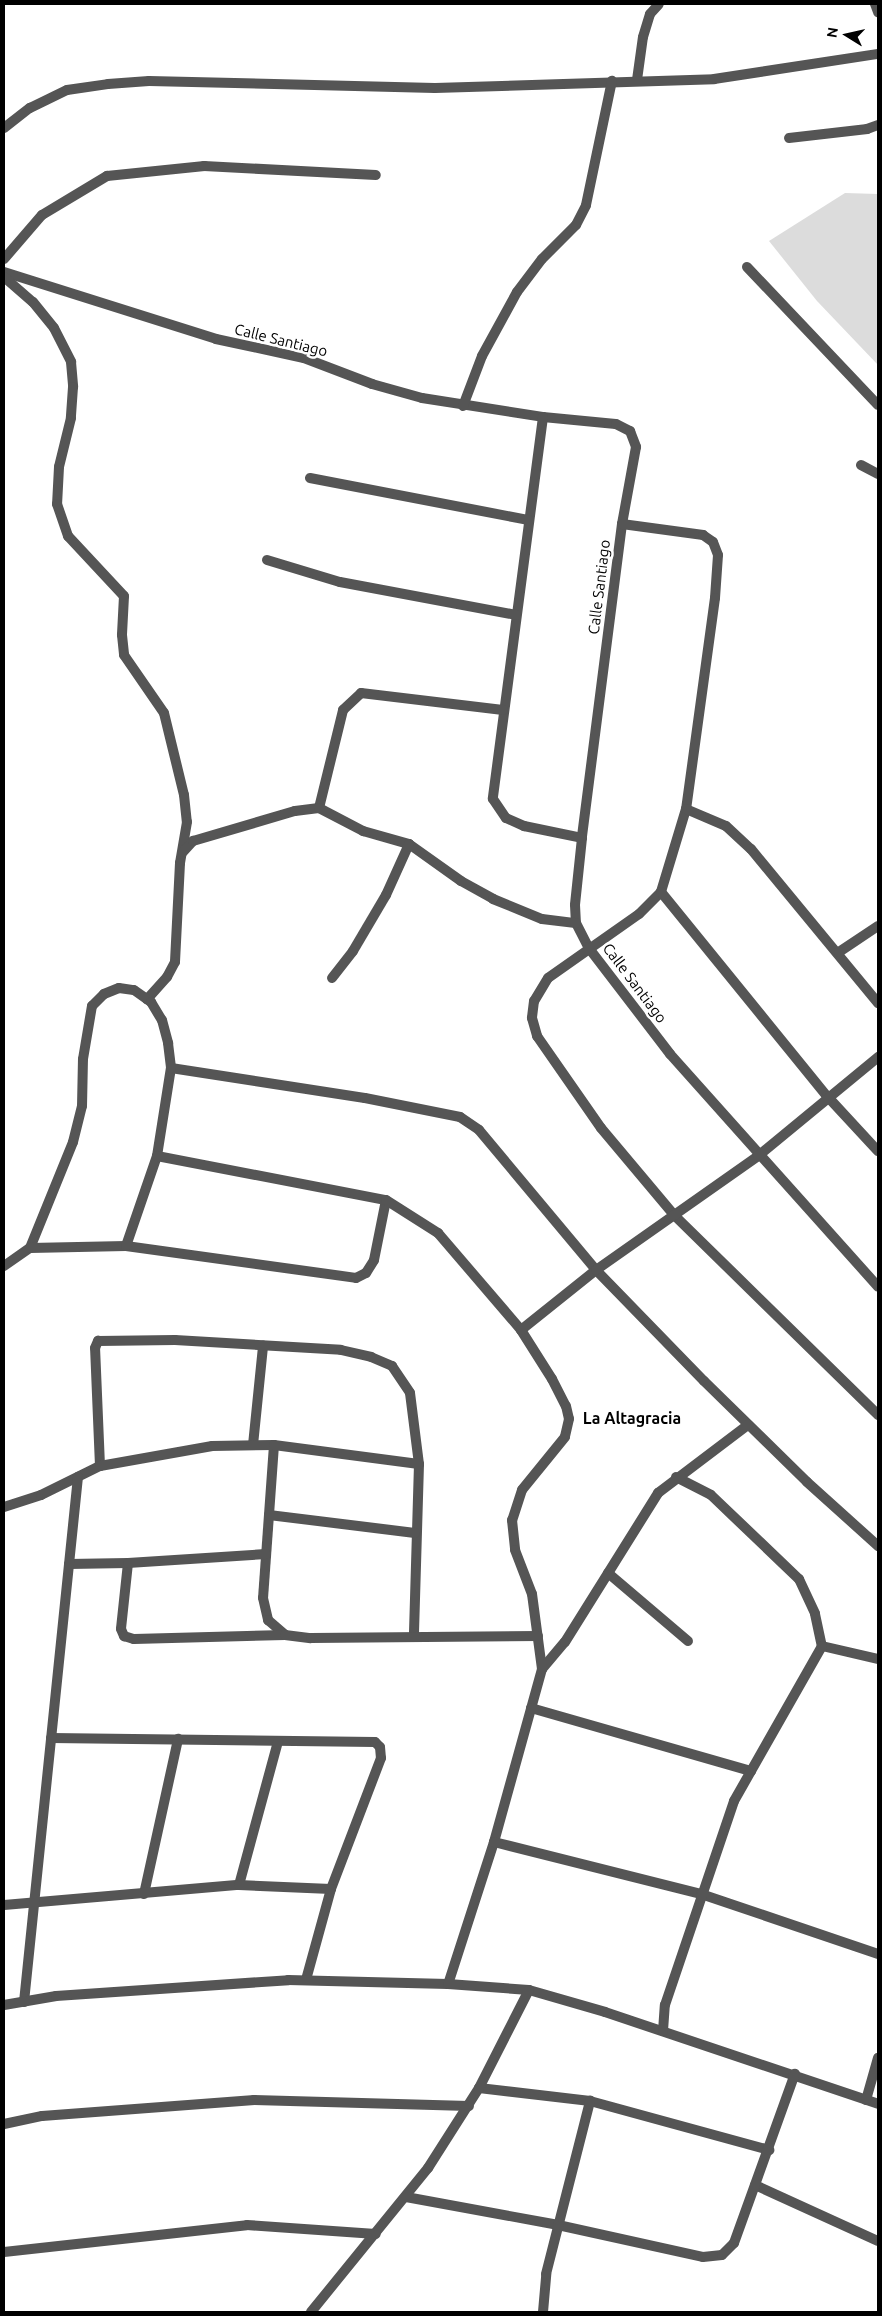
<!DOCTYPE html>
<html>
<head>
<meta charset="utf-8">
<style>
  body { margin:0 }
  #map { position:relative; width:882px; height:2316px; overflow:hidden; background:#fff; font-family:Ubuntu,sans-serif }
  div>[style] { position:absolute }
  .green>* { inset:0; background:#dcdcdc }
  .minor>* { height:10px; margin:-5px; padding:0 5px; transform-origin:5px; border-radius:5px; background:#555 }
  span { translate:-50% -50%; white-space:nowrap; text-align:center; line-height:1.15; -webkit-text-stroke:5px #fff; paint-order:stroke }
  .street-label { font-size:15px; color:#000 }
  .neighbourhood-label { font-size:16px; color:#000; font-weight:700 }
  .frame { position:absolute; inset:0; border:5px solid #000; pointer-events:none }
  .north { position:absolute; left:822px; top:10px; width:50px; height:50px; -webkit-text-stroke:4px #fff; paint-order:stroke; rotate:280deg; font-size:14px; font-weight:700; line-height:20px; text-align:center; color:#000 }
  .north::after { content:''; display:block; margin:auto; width:18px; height:22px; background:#000; clip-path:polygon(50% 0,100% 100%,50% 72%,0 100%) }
</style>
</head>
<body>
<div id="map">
  <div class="green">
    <div style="clip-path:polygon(845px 193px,878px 194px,878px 365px,817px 301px,769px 241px)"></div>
  </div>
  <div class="minor">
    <div style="left:875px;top:4px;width:9px;rotate:69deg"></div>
    <div style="left:637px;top:80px;width:43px;rotate:-82.1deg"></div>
    <div style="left:643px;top:37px;width:24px;rotate:-73deg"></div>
    <div style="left:650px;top:14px;width:13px;rotate:-48deg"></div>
    <div style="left:4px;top:128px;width:33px;rotate:-38deg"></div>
    <div style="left:30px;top:108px;width:41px;rotate:-25.9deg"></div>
    <div style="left:67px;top:90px;width:41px;rotate:-8.3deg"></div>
    <div style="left:108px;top:84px;width:41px;rotate:-4.2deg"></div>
    <div style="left:149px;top:81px;width:286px;rotate:1.4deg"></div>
    <div style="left:435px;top:88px;width:279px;rotate:-1.8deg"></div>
    <div style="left:714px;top:79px;width:166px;rotate:-8.7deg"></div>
    <div style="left:789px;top:138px;width:79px;rotate:-6.6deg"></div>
    <div style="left:867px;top:129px;width:12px;rotate:-20deg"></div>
    <div style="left:4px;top:259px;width:58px;rotate:-49.2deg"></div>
    <div style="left:42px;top:215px;width:76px;rotate:-31deg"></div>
    <div style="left:107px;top:176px;width:98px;rotate:-5.9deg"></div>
    <div style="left:204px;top:166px;width:172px;rotate:3deg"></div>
    <div style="left:747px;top:267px;width:190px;rotate:46.5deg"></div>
    <div style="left:4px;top:272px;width:222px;rotate:17.5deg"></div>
    <div style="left:216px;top:339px;width:90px;rotate:12.2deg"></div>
    <div style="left:304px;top:358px;width:73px;rotate:20.9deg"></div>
    <div style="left:372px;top:384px;width:52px;rotate:15.6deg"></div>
    <div style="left:422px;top:398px;width:122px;rotate:8.9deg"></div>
    <div style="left:543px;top:417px;width:73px;rotate:5.5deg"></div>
    <div style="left:616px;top:424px;width:16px;rotate:27deg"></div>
    <div style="left:630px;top:431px;width:17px;rotate:69deg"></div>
    <div style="left:636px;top:447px;width:78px;rotate:100.3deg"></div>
    <div style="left:622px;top:524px;width:317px;rotate:97.3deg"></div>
    <div style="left:582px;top:838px;width:67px;rotate:96deg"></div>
    <div style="left:575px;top:905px;width:18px;rotate:87deg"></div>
    <div style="left:576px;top:923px;width:27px;rotate:63deg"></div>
    <div style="left:588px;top:947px;width:135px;rotate:52.5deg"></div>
    <div style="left:670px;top:1054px;width:312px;rotate:48.2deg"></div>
    <div style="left:4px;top:277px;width:38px;rotate:41deg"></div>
    <div style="left:33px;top:302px;width:33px;rotate:51deg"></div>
    <div style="left:54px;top:328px;width:38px;rotate:63deg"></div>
    <div style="left:71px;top:362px;width:25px;rotate:85deg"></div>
    <div style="left:73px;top:387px;width:31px;rotate:94deg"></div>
    <div style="left:71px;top:418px;width:50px;rotate:103.8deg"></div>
    <div style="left:59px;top:467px;width:37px;rotate:93deg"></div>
    <div style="left:57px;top:504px;width:34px;rotate:71deg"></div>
    <div style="left:68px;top:536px;width:82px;rotate:47deg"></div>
    <div style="left:124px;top:596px;width:39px;rotate:93deg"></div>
    <div style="left:122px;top:635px;width:20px;rotate:84deg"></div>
    <div style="left:124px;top:655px;width:70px;rotate:55.4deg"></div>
    <div style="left:164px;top:713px;width:84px;rotate:76.3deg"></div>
    <div style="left:184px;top:795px;width:27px;rotate:84deg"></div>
    <div style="left:187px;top:822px;width:42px;rotate:99.7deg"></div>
    <div style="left:180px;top:863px;width:99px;rotate:92.9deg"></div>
    <div style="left:175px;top:962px;width:17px;rotate:118deg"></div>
    <div style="left:167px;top:977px;width:30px;rotate:132deg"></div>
    <div style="left:463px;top:406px;width:53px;rotate:-69.2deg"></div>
    <div style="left:482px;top:356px;width:73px;rotate:-61.3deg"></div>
    <div style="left:517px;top:292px;width:41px;rotate:-52.9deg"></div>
    <div style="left:542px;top:259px;width:48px;rotate:-45deg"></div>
    <div style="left:576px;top:225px;width:22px;rotate:-63deg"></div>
    <div style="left:586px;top:205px;width:127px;rotate:-78.2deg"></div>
    <div style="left:543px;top:417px;width:385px;rotate:97.5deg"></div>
    <div style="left:493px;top:799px;width:23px;rotate:56deg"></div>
    <div style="left:506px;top:818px;width:20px;rotate:24deg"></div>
    <div style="left:524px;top:826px;width:59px;rotate:11.7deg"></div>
    <div style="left:861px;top:465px;width:19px;rotate:28deg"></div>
    <div style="left:310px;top:478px;width:223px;rotate:10.9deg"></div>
    <div style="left:622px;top:524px;width:82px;rotate:7.7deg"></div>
    <div style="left:703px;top:535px;width:12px;rotate:35deg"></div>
    <div style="left:713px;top:542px;width:14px;rotate:69deg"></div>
    <div style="left:718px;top:555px;width:43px;rotate:94deg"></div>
    <div style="left:715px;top:598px;width:213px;rotate:97.8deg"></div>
    <div style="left:686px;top:809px;width:87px;rotate:106.8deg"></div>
    <div style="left:661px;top:892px;width:31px;rotate:135deg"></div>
    <div style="left:639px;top:914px;width:111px;rotate:144.9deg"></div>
    <div style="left:548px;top:978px;width:27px;rotate:121deg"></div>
    <div style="left:534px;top:1001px;width:17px;rotate:97deg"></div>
    <div style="left:532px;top:1018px;width:19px;rotate:74deg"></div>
    <div style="left:537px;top:1036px;width:112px;rotate:55.2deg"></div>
    <div style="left:601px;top:1128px;width:114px;rotate:50deg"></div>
    <div style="left:674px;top:1215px;width:286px;rotate:44.4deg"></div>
    <div style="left:267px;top:560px;width:76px;rotate:16.8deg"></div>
    <div style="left:340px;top:582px;width:179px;rotate:10.6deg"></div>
    <div style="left:319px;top:808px;width:101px;rotate:-76.2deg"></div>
    <div style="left:343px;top:710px;width:25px;rotate:-43deg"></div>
    <div style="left:361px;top:693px;width:143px;rotate:6.8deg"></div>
    <div style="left:686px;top:809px;width:43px;rotate:23deg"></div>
    <div style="left:726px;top:826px;width:34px;rotate:43deg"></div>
    <div style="left:751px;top:849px;width:200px;rotate:50.5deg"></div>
    <div style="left:183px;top:852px;width:15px;rotate:-48deg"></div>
    <div style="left:193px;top:841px;width:106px;rotate:-16.4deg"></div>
    <div style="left:295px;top:811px;width:24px;rotate:-7deg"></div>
    <div style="left:319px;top:808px;width:50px;rotate:27.6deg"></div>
    <div style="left:363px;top:831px;width:48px;rotate:15.8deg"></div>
    <div style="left:409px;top:844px;width:64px;rotate:35.4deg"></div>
    <div style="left:461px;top:881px;width:37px;rotate:29deg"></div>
    <div style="left:493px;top:899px;width:53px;rotate:22.2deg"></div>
    <div style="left:542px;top:919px;width:34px;rotate:7deg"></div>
    <div style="left:661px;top:892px;width:263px;rotate:50.9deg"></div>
    <div style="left:827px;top:1096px;width:75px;rotate:47.2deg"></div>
    <div style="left:839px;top:952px;width:47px;rotate:-33.7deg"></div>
    <div style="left:332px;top:978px;width:34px;rotate:-52deg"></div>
    <div style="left:353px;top:951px;width:65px;rotate:-59.5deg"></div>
    <div style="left:386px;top:895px;width:56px;rotate:-65.7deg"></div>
    <div style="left:157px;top:1156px;width:89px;rotate:-81deg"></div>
    <div style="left:171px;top:1068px;width:196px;rotate:8.8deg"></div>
    <div style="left:365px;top:1098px;width:97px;rotate:11.3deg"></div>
    <div style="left:460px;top:1117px;width:23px;rotate:34deg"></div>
    <div style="left:479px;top:1130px;width:182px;rotate:50.1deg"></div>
    <div style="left:596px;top:1270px;width:155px;rotate:45.8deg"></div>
    <div style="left:704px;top:1381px;width:144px;rotate:44.4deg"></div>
    <div style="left:807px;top:1482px;width:96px;rotate:42deg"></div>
    <div style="left:126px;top:1246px;width:232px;rotate:7.9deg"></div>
    <div style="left:356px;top:1278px;width:11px;rotate:-27deg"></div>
    <div style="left:366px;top:1273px;width:15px;rotate:-58deg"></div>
    <div style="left:374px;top:1260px;width:61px;rotate:-78.7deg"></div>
    <div style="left:30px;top:1248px;width:114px;rotate:-67.9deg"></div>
    <div style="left:73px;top:1142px;width:37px;rotate:-76deg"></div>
    <div style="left:82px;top:1106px;width:47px;rotate:-88.8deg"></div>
    <div style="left:83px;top:1059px;width:54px;rotate:-80.4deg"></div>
    <div style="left:92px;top:1006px;width:17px;rotate:-45deg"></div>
    <div style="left:104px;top:994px;width:16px;rotate:-22deg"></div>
    <div style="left:119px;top:988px;width:15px;rotate:8deg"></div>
    <div style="left:134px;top:990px;width:21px;rotate:35deg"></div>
    <div style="left:151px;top:1002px;width:21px;rotate:59deg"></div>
    <div style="left:162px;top:1020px;width:24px;rotate:75deg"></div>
    <div style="left:168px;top:1043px;width:25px;rotate:83deg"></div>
    <div style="left:4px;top:1266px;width:32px;rotate:-35deg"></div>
    <div style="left:30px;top:1248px;width:96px;rotate:-1.2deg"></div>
    <div style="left:126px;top:1246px;width:95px;rotate:-71deg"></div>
    <div style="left:157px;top:1156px;width:233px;rotate:10.9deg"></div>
    <div style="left:386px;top:1200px;width:62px;rotate:32.4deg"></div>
    <div style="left:438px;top:1233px;width:128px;rotate:49.4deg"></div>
    <div style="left:521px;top:1330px;width:58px;rotate:57.7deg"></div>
    <div style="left:552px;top:1379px;width:30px;rotate:63deg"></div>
    <div style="left:566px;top:1406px;width:13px;rotate:77deg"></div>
    <div style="left:569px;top:1419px;width:18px;rotate:103deg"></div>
    <div style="left:565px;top:1437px;width:68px;rotate:129.1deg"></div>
    <div style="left:522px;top:1490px;width:32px;rotate:108deg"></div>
    <div style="left:512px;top:1520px;width:30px;rotate:84deg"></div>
    <div style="left:515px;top:1550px;width:47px;rotate:68.9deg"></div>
    <div style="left:532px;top:1594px;width:76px;rotate:82.4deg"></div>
    <div style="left:542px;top:1669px;width:180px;rotate:105.5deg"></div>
    <div style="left:494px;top:1842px;width:149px;rotate:107.9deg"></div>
    <div style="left:521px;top:1330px;width:96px;rotate:-38.7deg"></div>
    <div style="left:596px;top:1270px;width:198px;rotate:-35.1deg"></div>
    <div style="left:758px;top:1156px;width:156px;rotate:-39.5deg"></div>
    <div style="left:253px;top:1445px;width:100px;rotate:-84.2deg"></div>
    <div style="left:274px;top:1445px;width:153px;rotate:94.1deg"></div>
    <div style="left:263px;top:1598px;width:23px;rotate:77deg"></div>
    <div style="left:268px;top:1620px;width:23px;rotate:41deg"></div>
    <div style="left:100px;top:1466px;width:118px;rotate:-92.4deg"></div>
    <div style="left:95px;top:1348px;width:8px;rotate:-67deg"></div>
    <div style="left:98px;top:1341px;width:77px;rotate:-0.7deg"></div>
    <div style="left:175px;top:1340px;width:166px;rotate:3.4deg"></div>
    <div style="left:341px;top:1350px;width:31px;rotate:13deg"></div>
    <div style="left:371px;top:1357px;width:23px;rotate:23deg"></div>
    <div style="left:392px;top:1366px;width:32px;rotate:56deg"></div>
    <div style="left:410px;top:1393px;width:72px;rotate:82.8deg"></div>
    <div style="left:419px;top:1464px;width:173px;rotate:91.7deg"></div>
    <div style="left:676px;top:1477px;width:39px;rotate:27deg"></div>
    <div style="left:711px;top:1495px;width:122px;rotate:43.7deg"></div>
    <div style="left:799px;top:1579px;width:38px;rotate:65deg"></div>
    <div style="left:815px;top:1614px;width:33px;rotate:78deg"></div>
    <div style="left:822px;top:1646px;width:57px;rotate:13.1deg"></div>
    <div style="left:4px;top:1507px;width:39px;rotate:-18deg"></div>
    <div style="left:41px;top:1495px;width:66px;rotate:-26.2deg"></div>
    <div style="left:100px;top:1466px;width:114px;rotate:-10.1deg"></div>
    <div style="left:212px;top:1446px;width:62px;rotate:-0.9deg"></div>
    <div style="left:274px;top:1445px;width:146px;rotate:7.5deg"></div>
    <div style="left:269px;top:1515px;width:147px;rotate:7deg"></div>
    <div style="left:128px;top:1563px;width:66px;rotate:96.1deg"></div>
    <div style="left:121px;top:1629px;width:8px;rotate:67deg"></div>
    <div style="left:124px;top:1636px;width:10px;rotate:17deg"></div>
    <div style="left:134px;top:1639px;width:151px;rotate:-1.5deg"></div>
    <div style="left:285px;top:1635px;width:26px;rotate:7deg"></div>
    <div style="left:311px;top:1638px;width:227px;rotate:-0.5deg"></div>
    <div style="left:69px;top:1564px;width:59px;rotate:-1deg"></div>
    <div style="left:128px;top:1563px;width:138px;rotate:-3.7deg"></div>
    <div style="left:608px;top:1573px;width:105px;rotate:40.4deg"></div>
    <div style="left:542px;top:1669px;width:35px;rotate:-50deg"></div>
    <div style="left:565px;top:1642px;width:176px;rotate:-58deg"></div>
    <div style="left:658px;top:1493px;width:113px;rotate:-37.1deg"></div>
    <div style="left:531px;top:1708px;width:229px;rotate:16deg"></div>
    <div style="left:51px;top:1738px;width:324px;rotate:0.7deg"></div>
    <div style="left:375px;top:1742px;width:7px;rotate:45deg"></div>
    <div style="left:380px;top:1747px;width:11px;rotate:85deg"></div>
    <div style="left:381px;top:1758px;width:140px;rotate:110.9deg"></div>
    <div style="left:331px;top:1889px;width:94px;rotate:105.4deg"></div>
    <div style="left:494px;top:1842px;width:213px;rotate:14.1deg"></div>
    <div style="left:701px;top:1894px;width:187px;rotate:18.7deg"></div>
    <div style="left:239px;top:1885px;width:149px;rotate:-74.8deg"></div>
    <div style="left:144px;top:1894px;width:159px;rotate:-77.6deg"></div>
    <div style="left:4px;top:1905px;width:236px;rotate:-4.9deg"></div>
    <div style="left:239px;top:1885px;width:92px;rotate:2.5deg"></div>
    <div style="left:24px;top:2002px;width:528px;rotate:-84.13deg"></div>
    <div style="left:4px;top:2005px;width:53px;rotate:-9.8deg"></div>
    <div style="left:56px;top:1996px;width:233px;rotate:-3.9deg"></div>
    <div style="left:288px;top:1980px;width:160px;rotate:1.4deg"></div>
    <div style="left:448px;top:1984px;width:81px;rotate:4.2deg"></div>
    <div style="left:529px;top:1990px;width:79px;rotate:16.1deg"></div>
    <div style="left:605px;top:2012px;width:288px;rotate:18.6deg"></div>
    <div style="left:663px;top:2031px;width:26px;rotate:-86deg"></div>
    <div style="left:665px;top:2005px;width:215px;rotate:-71.3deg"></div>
    <div style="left:734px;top:1801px;width:178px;rotate:-60.4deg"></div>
    <div style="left:479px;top:2088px;width:112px;rotate:6.7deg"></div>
    <div style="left:590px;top:2101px;width:186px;rotate:15.3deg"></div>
    <div style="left:866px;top:2100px;width:44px;rotate:-74.1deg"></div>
    <div style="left:4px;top:2124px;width:39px;rotate:-12deg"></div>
    <div style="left:42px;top:2116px;width:213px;rotate:-4.3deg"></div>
    <div style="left:254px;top:2100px;width:215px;rotate:1.6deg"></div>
    <div style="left:755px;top:2185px;width:135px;rotate:24.5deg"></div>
    <div style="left:406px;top:2197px;width:155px;rotate:10.4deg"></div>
    <div style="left:558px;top:2225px;width:148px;rotate:12.4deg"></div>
    <div style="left:703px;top:2257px;width:19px;rotate:-6deg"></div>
    <div style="left:722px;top:2255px;width:17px;rotate:-45deg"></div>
    <div style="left:734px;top:2243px;width:180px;rotate:-70.2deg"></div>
    <div style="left:4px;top:2252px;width:244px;rotate:-6.3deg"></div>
    <div style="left:247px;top:2225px;width:129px;rotate:4deg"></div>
    <div style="left:311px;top:2312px;width:186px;rotate:-50.9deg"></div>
    <div style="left:428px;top:2168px;width:95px;rotate:-57.5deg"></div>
    <div style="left:479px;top:2088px;width:110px;rotate:-63deg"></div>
    <div style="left:543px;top:2312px;width:38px;rotate:-85deg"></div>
    <div style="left:546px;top:2274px;width:179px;rotate:-75.7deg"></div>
  </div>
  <div class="street-label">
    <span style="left:281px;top:340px;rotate:14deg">Calle Santiago</span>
    <span style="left:599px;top:587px;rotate:-83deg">Calle Santiago</span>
    <span style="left:635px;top:983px;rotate:53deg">Calle Santiago</span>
  </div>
  <div class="neighbourhood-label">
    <span style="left:632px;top:1418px">La Altagracia</span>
  </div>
  <div class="frame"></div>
  <div class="north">N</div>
</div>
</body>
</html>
